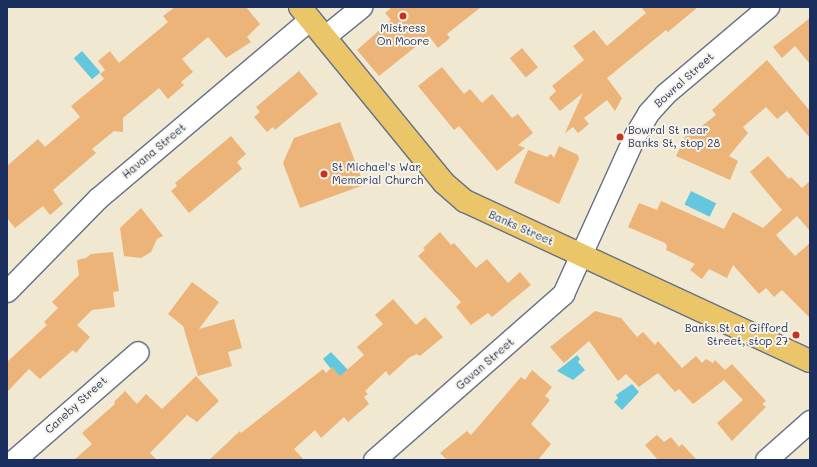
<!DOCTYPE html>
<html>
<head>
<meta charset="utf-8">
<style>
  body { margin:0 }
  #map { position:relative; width:817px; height:467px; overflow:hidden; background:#f1e8d1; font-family:Mali,sans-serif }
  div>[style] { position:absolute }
  .water>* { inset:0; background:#62c7df; transform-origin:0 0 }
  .building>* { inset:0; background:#ecb479; transform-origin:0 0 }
  .roads { filter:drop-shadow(1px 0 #667086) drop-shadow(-1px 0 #667086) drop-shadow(0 1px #667086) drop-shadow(0 -1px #667086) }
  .minor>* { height:21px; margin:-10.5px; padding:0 10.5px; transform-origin:10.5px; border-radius:10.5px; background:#fff }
  .major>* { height:22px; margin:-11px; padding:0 11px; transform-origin:11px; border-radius:11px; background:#eac669 }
  .dots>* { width:11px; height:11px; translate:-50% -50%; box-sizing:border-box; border:2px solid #f7f3e8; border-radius:50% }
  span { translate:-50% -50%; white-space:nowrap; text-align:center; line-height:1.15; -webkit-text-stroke:4px #f7f3e8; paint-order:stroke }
  .poi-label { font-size:11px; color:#1b2f5e }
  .left { translate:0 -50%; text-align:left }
  .right { translate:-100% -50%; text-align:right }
  .street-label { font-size:11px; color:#1b2f5e }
  .frame { position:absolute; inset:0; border:8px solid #1b2f5e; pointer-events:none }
</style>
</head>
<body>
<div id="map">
  <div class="water">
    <div style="left:82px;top:51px;width:28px;height:11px;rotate:49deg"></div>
    <div style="left:691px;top:191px;width:28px;height:15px;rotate:26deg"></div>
    <div style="clip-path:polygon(331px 352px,349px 371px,339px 379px,323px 359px)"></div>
    <div style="clip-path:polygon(577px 355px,580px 359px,578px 362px,585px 370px,573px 380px,557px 371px)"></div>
    <div style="clip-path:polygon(632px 384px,639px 392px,622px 410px,614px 402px,618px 398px,616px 395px)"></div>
  </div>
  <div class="building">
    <div style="clip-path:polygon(175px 7px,246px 7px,260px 24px,247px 37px,251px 42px,226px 58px,208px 37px,182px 59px,193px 72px,181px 82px,184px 85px,168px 99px,159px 88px,123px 118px,123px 132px,114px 131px,92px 149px,96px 153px,53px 190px,63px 204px,50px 215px,43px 206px,15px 228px,7px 218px,7px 166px,38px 139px,45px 147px,80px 117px,71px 106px,104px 79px,100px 74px,105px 70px,98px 61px,110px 51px,119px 63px,168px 22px,163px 16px)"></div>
    <div style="clip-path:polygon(392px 7px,481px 7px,447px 34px,450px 38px,438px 48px,429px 36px,379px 76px,357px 50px,391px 20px,385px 13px)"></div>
    <div style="clip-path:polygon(641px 7px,698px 7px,668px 32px,666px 30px,607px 78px,622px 98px,615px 111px,607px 100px,584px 118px,589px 124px,578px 133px,573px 127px,565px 133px,583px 93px,560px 111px,549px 98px,556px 91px,552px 86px,584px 60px,573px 46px,594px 30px,607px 46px,646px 13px)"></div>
    <div style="clip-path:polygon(810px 18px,810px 64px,795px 46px,782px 58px,773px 47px)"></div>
    <div style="left:522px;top:48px;width:25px;height:16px;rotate:50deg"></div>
    <div style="clip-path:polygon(767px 60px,810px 111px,810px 138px,787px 111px,777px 119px,766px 107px,743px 127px,748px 133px,729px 156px,738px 161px,730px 180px,676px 156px,686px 135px,689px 136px,694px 127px,698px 129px,716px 115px,712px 110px)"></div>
    <div style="clip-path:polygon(442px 67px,464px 94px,470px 89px,482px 103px,492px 94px,512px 118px,518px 114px,533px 133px,518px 145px,525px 148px,497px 171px,459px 126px,454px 130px,418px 86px)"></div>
    <div style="clip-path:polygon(299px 71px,318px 94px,275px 130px,273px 127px,267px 132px,254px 117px,260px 112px,256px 107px)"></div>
    <div style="clip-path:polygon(340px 122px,364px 185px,300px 208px,283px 163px,294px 138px)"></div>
    <div style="clip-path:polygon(231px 136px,246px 154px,237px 162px,242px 169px,189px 213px,171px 191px,177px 186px,175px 183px)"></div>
    <div style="clip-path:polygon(559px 146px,578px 155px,579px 159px,559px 204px,514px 183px,528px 150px,547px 157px,551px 154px,554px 158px)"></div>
    <div style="clip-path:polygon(768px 156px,789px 179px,791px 177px,802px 188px,810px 181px,810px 231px,797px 216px,776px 235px,795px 256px,810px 243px,810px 318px,782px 290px,774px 297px,766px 288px,759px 294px,733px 265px,727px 278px,709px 269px,702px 279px,690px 270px,695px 264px,666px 250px,667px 246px,665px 243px,628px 227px,639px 203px,657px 210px,661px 201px,724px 229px,733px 212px,763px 228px,782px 210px,750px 172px)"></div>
    <div style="clip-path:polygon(141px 208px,163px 236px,157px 239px,151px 252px,141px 258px,124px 256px,120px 228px)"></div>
    <div style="clip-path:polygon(440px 232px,451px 245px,454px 243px,476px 268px,487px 259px,508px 283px,520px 272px,531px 285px,492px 317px,488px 313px,471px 325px,456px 307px,461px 302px,418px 256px,425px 250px,423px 248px)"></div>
    <div style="clip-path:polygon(113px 252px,119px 291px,113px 292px,115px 307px,92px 310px,77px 325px,90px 337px,76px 353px,73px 350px,40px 379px,29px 369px,7px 392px,7px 362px,47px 325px,44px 322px,58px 308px,52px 302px,79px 275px,77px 260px,86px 258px,91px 254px)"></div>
    <div style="clip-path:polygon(192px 282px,219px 302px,199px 329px,234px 319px,242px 348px,228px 352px,232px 366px,198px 376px,183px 326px,168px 314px)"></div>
    <div style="clip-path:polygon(393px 299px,416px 325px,425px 317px,443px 337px,420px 356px,417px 354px,410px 357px,389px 376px,386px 371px,365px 391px,368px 394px,364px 397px,369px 404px,348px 422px,344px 417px,321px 438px,315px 430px,294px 449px,304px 460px,209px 460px,240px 431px,241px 433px,323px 369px,326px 373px,332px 367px,340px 376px,364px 355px,357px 347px,383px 324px,375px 315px)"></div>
    <div style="clip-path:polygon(595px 311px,621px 318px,637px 337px,643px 332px,655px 345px,658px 341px,682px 368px,696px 356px,702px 363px,706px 359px,713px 363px,715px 360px,725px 370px,732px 364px,766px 401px,762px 404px,766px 407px,732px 441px,717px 423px,743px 400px,724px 380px,693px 404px,679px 389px,675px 392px,658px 373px,639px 387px,626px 374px,618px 381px,589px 341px,564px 363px,550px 347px)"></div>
    <div style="clip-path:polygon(532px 370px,552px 387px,545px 396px,550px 400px,531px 424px,551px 444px,538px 460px,447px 460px,440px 453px,467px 431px,471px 435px,521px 377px,525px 380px)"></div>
    <div style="clip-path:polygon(196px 376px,219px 401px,197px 422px,187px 415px,150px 453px,157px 460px,74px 460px,92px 444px,82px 433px,115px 404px,114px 402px,125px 391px,137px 404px,146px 394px,162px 409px)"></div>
    <div style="clip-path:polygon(657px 435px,664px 442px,671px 437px,679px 447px,682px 444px,697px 460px,658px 460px,645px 445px)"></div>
  </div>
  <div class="roads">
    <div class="minor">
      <div style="left:324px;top:37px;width:48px;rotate:-39deg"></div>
      <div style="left:7px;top:291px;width:129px;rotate:-45.6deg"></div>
      <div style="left:97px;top:199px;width:279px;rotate:-40.2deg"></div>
      <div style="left:14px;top:460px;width:164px;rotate:-41.1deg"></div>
      <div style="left:374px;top:460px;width:252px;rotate:-41.3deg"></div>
      <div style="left:563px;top:294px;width:175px;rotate:-65.6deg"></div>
      <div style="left:635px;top:135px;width:26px;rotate:-59deg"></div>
      <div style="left:648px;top:113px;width:25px;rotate:-48deg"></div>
      <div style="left:665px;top:94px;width:135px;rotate:-40.2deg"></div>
      <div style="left:766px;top:460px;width:59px;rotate:-41.6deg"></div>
    </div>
    <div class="major">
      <div style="left:300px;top:7px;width:227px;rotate:50.7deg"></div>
      <div style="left:444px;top:183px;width:28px;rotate:41deg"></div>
      <div style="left:465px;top:201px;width:380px;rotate:24.9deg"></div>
    </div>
  </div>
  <div class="dots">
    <div style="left:403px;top:16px;background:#c8321e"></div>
    <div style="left:620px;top:137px;background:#c8321e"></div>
    <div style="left:324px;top:174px;background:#c8321e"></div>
    <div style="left:796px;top:335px;background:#c8321e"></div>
  </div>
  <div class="poi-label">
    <span style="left:403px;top:35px">Mistress<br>On Moore</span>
    <span class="left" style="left:628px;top:137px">Bowral St near<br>Banks St, stop 28</span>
    <span class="left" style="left:332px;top:174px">St Michael's War<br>Memorial Church</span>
    <span class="right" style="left:788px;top:335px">Banks St at Gifford<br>Street, stop 27</span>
  </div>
  <div class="street-label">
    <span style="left:684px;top:80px;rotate:-42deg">Bowral Street</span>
    <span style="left:154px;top:151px;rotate:-40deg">Havana Street</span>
    <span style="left:521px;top:228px;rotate:24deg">Banks Street</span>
    <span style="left:485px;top:364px;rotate:-41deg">Gavan Street</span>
    <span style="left:76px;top:405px;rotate:-42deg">Caneby Street</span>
  </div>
  <div class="frame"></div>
</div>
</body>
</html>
